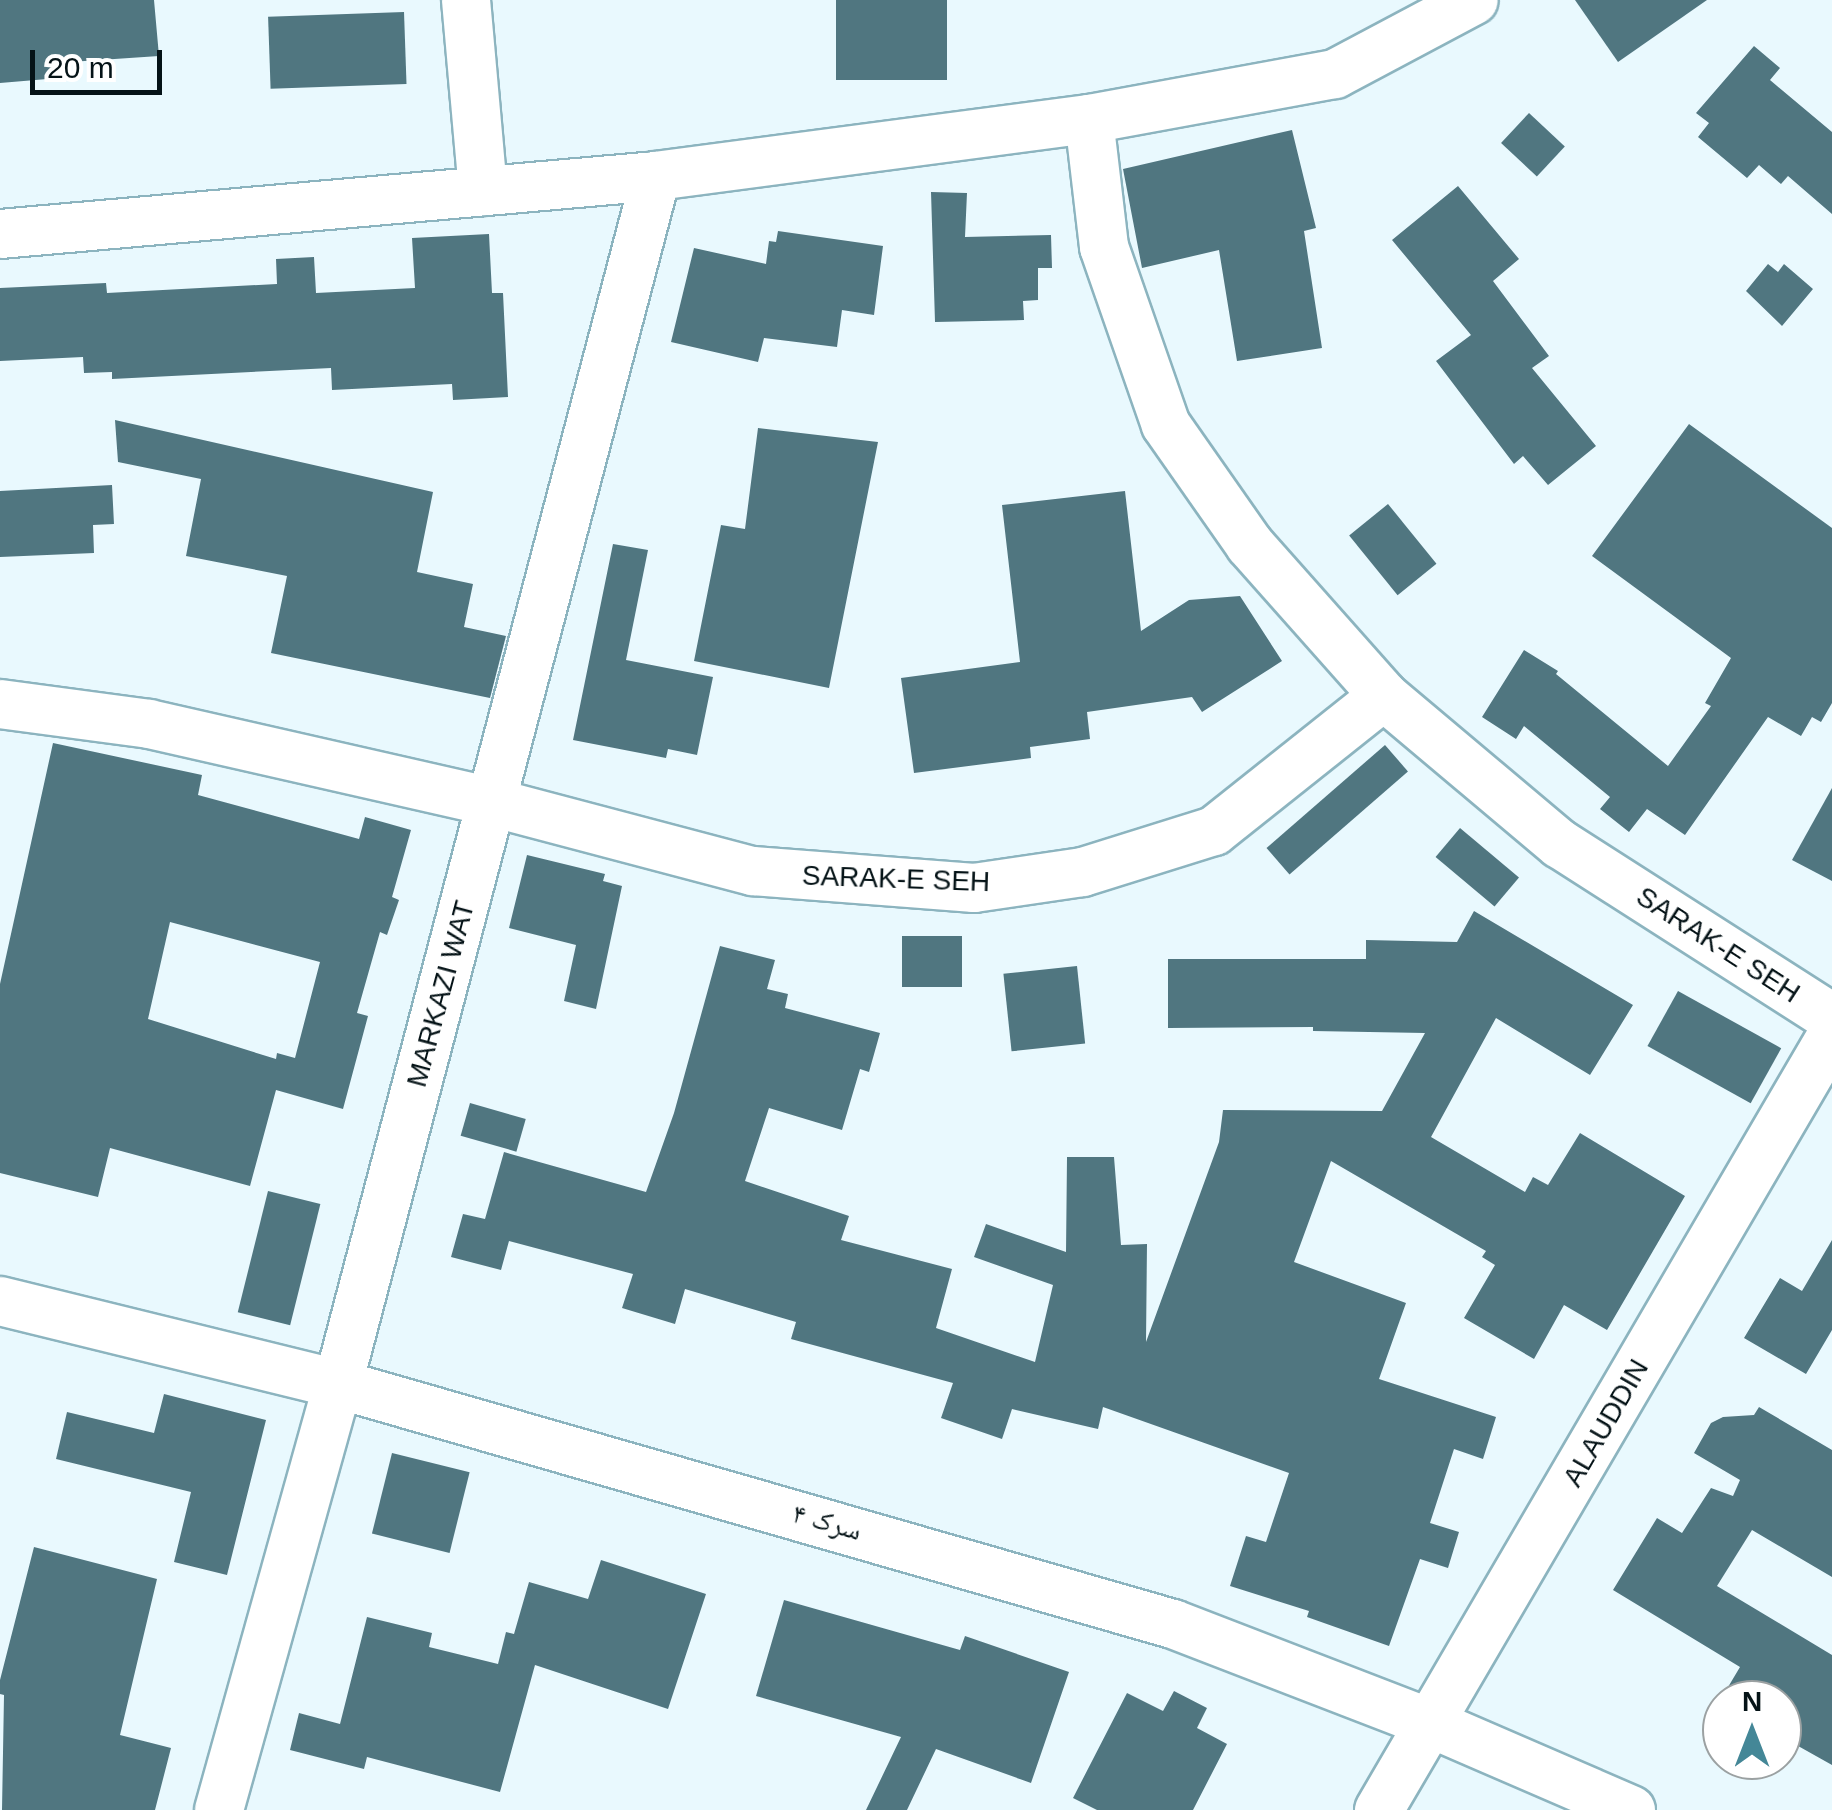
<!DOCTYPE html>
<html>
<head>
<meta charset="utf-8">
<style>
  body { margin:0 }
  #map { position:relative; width:1832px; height:1810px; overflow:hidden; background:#e9f9fe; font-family:Helvetica,"Noto Naskh Arabic",sans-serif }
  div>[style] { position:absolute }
  .building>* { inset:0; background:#507680; transform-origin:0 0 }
  .roads { filter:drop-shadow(2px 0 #8cb4bf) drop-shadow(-2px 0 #8cb4bf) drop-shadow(0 2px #8cb4bf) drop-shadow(0 -2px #8cb4bf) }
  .minor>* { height:48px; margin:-24px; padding:0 24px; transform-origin:24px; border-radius:24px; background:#fff }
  span { translate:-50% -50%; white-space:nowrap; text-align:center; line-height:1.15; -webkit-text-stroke:9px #fff; paint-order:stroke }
  .street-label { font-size:28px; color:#051317 }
  .north { position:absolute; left:1702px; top:1680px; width:100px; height:100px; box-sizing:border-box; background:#fff; border:2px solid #9ba1a2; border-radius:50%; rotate:0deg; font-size:28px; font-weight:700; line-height:40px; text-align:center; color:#051317 }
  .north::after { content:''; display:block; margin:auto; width:35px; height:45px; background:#448797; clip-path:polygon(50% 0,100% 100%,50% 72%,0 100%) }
  .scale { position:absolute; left:30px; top:50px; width:132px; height:45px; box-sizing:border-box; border:5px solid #051317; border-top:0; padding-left:12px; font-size:30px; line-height:35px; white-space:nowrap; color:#051317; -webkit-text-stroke:8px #fff; paint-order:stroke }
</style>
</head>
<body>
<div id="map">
  <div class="building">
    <div style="clip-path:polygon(0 0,154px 0,159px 56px,70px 62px,71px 77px,0 83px)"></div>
    <div style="left:836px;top:0;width:111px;height:80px"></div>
    <div style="clip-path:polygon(1575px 0,1707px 0,1618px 62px)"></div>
    <div style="left:404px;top:12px;width:72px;height:136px;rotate:88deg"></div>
    <div style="clip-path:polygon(1754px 46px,1780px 68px,1770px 80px,1832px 132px,1832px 214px,1788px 176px,1781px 184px,1759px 165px,1747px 178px,1698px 137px,1709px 123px,1696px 113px)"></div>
    <div style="left:1529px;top:113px;width:49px;height:41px;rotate:43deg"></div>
    <div style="clip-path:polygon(1292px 130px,1316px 228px,1304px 231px,1322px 348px,1237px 361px,1219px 250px,1142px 268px,1123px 169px)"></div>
    <div style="clip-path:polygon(1458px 186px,1519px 259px,1493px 281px,1549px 356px,1532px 368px,1596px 446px,1548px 485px,1523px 456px,1514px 464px,1436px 361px,1471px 335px,1392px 240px)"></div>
    <div style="clip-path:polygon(931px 192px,967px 193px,965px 237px,1051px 235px,1052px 268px,1038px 268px,1038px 300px,1023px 301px,1024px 320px,935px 322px)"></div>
    <div style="clip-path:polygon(778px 231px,883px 246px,874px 315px,842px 310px,837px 347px,764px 338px,758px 362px,671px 342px,694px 248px,766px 264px,769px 241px,776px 242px)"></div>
    <div style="clip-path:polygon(489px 234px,492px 293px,503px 293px,508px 397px,453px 400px,452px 384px,332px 390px,331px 368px,112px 379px,112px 372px,84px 373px,83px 357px,0 361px,0 288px,106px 283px,107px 293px,277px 284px,276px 259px,314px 257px,316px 293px,415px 288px,412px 238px)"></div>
    <div style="clip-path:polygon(1768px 264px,1778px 272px,1784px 264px,1813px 289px,1782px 326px,1746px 291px)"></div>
    <div style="clip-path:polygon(115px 420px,433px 492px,417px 572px,473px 584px,464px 627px,506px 636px,490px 698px,271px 653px,287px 576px,186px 556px,201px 479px,118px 462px)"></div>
    <div style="clip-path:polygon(1689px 424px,1832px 528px,1832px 703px,1821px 722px,1812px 717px,1801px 736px,1768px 717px,1685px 835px,1647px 809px,1629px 832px,1600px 809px,1610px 797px,1524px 726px,1516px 739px,1482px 717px,1524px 650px,1558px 671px,1556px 674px,1668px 766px,1711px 706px,1705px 703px,1731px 658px,1592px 556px)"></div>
    <div style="clip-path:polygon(758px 428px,878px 442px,829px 688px,694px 661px,721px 525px,745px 529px)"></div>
    <div style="clip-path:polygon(112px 485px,114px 524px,93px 525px,94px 553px,0 557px,0 491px)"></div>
    <div style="clip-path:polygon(1125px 491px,1141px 631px,1189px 600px,1240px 596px,1282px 661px,1202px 712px,1192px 697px,1087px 712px,1090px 739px,1030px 747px,1031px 758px,914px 773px,901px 678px,1020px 662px,1002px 505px)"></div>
    <div style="left:1388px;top:504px;width:77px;height:50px;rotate:51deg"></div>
    <div style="clip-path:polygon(613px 544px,648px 550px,626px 660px,713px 677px,697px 755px,668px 749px,666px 758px,573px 740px)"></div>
    <div style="clip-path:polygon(evenodd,53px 743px,202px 775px,198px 795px,359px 839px,365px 817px,411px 830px,392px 897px,399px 900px,387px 935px,380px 932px,357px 1013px,368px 1016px,343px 1109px,276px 1090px,250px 1186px,110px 1148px,98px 1197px,0 1173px,0 984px,53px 743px,170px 922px,320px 962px,295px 1058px,277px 1053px,276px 1059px,148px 1019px,170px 922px)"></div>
    <div style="left:1385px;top:745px;width:35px;height:157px;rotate:49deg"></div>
    <div style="clip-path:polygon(1832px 788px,1832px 881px,1792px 860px)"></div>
    <div style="left:1460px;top:828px;width:77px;height:38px;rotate:40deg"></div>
    <div style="clip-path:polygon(527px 855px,605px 874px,603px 881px,622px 886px,596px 1009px,564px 1001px,576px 945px,509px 928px)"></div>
    <div style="clip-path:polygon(1474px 911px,1633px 1005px,1590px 1075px,1496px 1018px,1431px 1137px,1525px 1192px,1533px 1177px,1548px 1185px,1580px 1133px,1685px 1196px,1607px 1330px,1564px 1305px,1534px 1359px,1464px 1318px,1495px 1265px,1482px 1257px,1486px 1251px,1331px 1161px,1294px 1262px,1406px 1303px,1379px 1379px,1496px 1417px,1483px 1459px,1454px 1449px,1430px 1523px,1459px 1532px,1448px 1568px,1420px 1559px,1389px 1646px,1307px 1617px,1309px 1611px,1230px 1586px,1246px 1536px,1266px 1542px,1289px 1473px,1103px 1407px,1098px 1429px,1012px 1409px,1002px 1439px,941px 1418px,953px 1383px,791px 1339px,796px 1322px,685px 1289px,675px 1324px,622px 1308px,633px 1274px,509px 1241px,501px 1270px,451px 1257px,463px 1214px,485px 1219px,504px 1152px,646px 1192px,674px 1113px,720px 946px,775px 960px,767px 989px,788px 994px,785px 1008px,880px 1033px,869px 1072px,860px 1069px,842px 1130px,769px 1108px,745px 1181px,849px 1216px,841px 1240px,952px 1269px,936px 1328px,1035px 1362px,1053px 1285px,974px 1257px,986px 1224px,1066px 1252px,1067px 1157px,1114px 1157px,1121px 1245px,1147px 1244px,1146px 1342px,1219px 1142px,1223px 1110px,1382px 1111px,1425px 1033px,1313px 1031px,1313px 1027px,1168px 1028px,1168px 959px,1366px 959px,1366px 940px,1457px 942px)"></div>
    <div style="left:902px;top:936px;width:60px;height:51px"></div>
    <div style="left:1077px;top:966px;width:78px;height:74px;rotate:84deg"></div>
    <div style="left:1678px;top:991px;width:118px;height:63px;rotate:29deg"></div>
    <div style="left:470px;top:1103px;width:58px;height:34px;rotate:16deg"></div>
    <div style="left:268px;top:1191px;width:54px;height:125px;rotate:14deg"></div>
    <div style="clip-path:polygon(1832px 1240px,1832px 1330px,1806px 1374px,1744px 1338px,1780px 1278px,1802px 1291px)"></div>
    <div style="clip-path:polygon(164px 1394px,266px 1420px,227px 1575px,174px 1562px,191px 1492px,56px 1459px,67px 1412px,154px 1433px)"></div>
    <div style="clip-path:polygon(1759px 1407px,1832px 1450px,1832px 1577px,1752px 1530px,1717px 1586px,1832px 1655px,1832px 1765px,1791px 1742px,1782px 1756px,1782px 1700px,1722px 1700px,1722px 1741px,1703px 1729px,1740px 1667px,1613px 1590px,1657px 1518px,1682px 1533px,1711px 1488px,1733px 1496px,1740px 1480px,1694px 1453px,1711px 1423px,1723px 1417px,1754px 1415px)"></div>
    <div style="left:392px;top:1453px;width:80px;height:83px;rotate:14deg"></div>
    <div style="clip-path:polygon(34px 1547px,157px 1579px,120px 1735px,171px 1748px,155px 1810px,2px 1810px,4px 1695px,0 1694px,0 1680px)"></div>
    <div style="clip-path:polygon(601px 1560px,706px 1594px,668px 1709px,535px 1665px,500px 1792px,367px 1757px,364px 1769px,290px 1750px,299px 1713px,340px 1724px,367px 1617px,432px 1633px,429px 1647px,498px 1664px,506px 1632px,514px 1634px,529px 1582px,588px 1599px)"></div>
    <div style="clip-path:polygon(784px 1600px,960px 1650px,965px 1636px,1069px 1672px,1031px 1783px,936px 1749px,907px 1810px,866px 1810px,901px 1737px,756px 1696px)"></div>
    <div style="clip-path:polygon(1174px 1691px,1207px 1708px,1197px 1728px,1227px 1744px,1193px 1810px,1097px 1810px,1073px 1798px,1127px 1693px,1163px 1711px)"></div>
  </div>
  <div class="roads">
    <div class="minor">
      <div style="left:466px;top:0;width:192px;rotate:84.9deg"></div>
      <div style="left:1089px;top:119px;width:129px;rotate:83.3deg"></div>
      <div style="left:1104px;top:247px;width:188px;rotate:70.8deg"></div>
      <div style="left:1166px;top:425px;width:146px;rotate:55deg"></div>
      <div style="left:1250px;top:545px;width:202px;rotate:48.4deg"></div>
      <div style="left:1384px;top:696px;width:230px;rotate:40.1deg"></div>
      <div style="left:1560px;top:844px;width:323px;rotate:32.6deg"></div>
      <div style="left:0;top:234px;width:659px;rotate:-5.05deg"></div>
      <div style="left:656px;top:176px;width:437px;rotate:-7.5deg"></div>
      <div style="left:1089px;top:119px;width:250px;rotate:-10.4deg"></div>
      <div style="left:1335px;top:74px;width:157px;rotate:-28deg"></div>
      <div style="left:0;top:704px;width:150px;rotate:7.6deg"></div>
      <div style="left:149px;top:724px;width:351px;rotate:12.8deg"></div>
      <div style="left:491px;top:802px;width:271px;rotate:14.8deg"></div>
      <div style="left:753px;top:871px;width:222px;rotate:4.4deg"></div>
      <div style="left:974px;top:888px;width:110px;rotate:-8.4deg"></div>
      <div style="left:1083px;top:872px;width:137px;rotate:-17.4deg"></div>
      <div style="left:1214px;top:831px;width:217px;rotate:-38.5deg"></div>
      <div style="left:0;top:1301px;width:348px;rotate:13.8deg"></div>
      <div style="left:338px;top:1384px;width:869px;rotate:16.04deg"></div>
      <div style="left:1173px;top:1624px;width:275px;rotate:21.1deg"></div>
      <div style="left:1430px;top:1723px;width:219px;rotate:23.4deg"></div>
      <div style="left:219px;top:1810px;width:442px;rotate:-74.4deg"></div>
      <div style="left:338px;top:1384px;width:1249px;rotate:-75.25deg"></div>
      <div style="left:1379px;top:1810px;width:898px;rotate:-59.69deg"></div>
    </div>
  </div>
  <div class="street-label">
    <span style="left:896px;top:879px;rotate:2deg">SARAK-E SEH</span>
    <span style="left:1718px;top:945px;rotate:33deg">SARAK-E SEH</span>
    <span style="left:441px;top:994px;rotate:-75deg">MARKAZI WAT</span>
    <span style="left:1606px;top:1423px;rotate:-60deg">ALAUDDIN</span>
    <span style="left:827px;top:1522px;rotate:16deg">سرک ۴</span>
  </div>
  <div class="north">N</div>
  <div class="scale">20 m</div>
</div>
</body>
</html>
